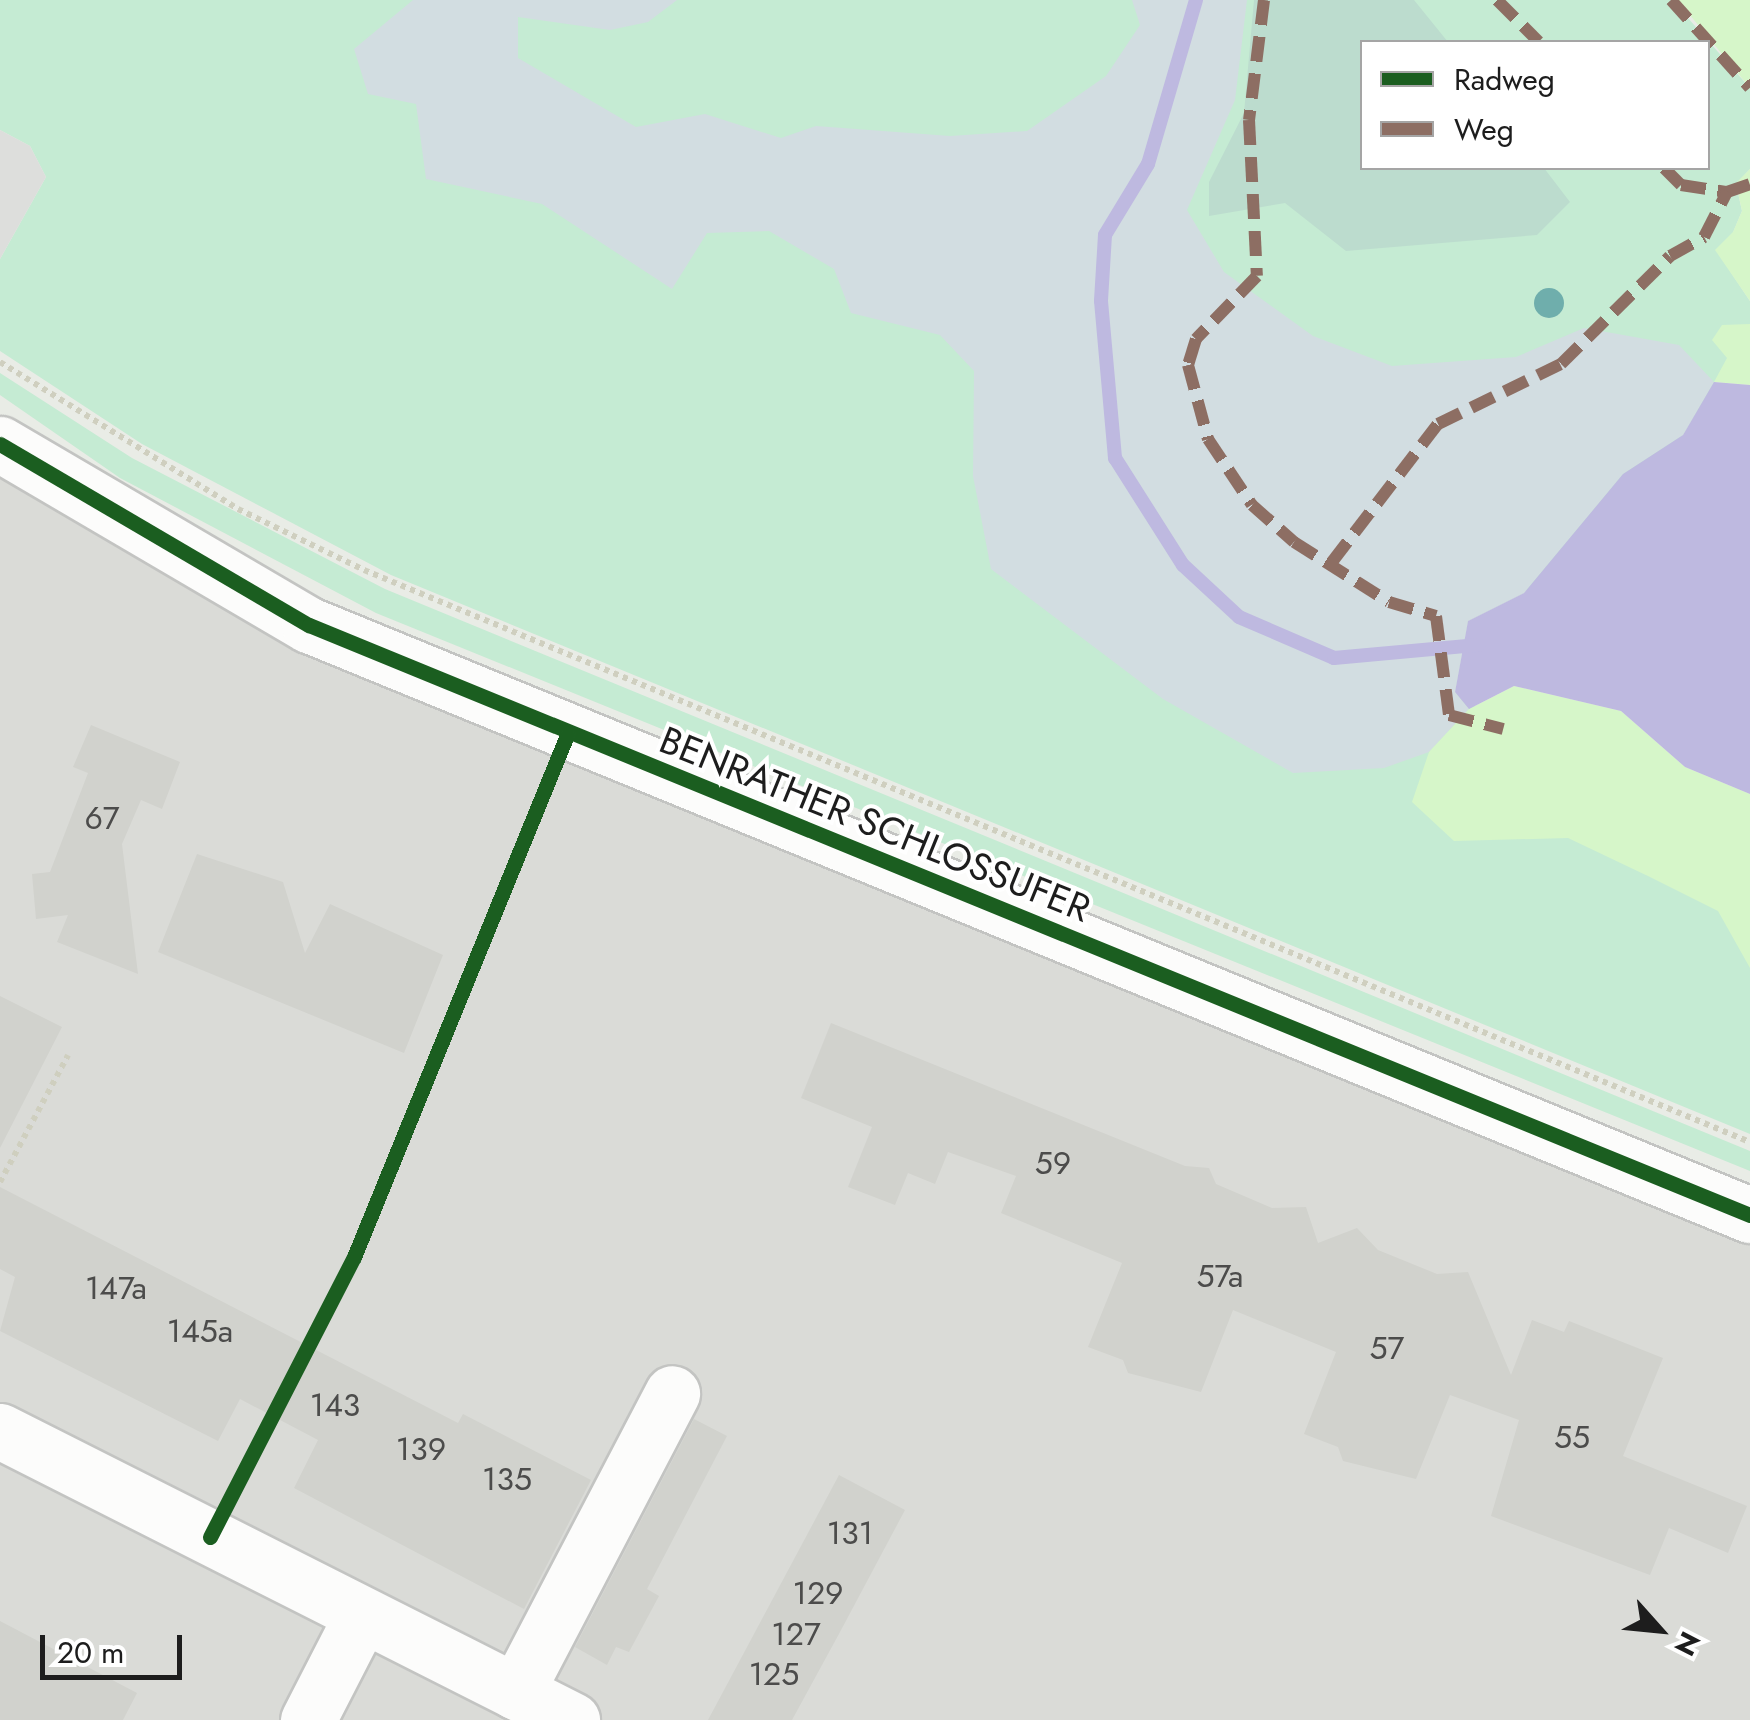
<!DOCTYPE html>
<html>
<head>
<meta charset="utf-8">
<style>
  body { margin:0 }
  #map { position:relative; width:1750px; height:1720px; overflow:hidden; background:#e9ece6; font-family:Jost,sans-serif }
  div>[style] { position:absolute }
  .residential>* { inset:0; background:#dadbd7 }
  .grass>* { inset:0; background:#c5ebd3 }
  .forest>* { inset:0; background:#bcdcce }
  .wetland>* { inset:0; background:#d2dde1 }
  .sand>* { inset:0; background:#d6f6c9 }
  .parking>* { inset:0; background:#dddedc }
  .water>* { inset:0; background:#beb9e0 }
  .stream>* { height:14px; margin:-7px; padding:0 7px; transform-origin:7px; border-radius:7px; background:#beb9e0 }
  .building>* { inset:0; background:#d1d2cd }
  .path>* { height:6px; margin-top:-3px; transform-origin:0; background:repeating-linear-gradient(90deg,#cfcfbf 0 5px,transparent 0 10px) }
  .roads { filter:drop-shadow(2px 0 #c3c4c2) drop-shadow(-2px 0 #c3c4c2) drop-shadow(0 2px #c3c4c2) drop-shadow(0 -2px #c3c4c2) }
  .minor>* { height:55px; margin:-27.5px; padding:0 27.5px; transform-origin:27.5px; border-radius:27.5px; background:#fcfcfb }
  .quiet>* { height:12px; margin-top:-6px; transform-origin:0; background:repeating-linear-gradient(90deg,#8d6e63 0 25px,transparent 0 37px) }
  .cycleway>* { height:15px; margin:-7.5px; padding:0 7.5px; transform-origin:7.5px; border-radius:7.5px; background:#1b5e20 }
  .trees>* { width:30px; height:30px; margin:-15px; border-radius:50%; background:#6faeac }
  span { translate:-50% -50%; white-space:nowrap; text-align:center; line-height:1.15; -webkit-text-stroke:8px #fff; paint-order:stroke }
  .number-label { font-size:32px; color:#4c4c4b }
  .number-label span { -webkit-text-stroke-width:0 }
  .street-label { font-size:38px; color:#1d1d1d }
  .legend { position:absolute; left:1360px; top:40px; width:350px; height:130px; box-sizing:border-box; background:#fff; border:2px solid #a5a5a5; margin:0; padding:12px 18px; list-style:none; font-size:30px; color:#1d1d1d }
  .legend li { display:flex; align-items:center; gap:20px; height:50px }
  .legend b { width:50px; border:2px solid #a5a5a5 }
  .north { position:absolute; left:1610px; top:1580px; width:100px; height:100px; -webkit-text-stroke:8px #fff; paint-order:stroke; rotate:117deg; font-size:28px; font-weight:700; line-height:40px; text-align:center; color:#1d1d1d }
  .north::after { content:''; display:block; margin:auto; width:35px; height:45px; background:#1d1d1d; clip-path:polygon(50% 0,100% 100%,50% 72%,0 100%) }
  .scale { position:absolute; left:40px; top:1635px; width:142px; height:45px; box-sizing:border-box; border:5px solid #1d1d1d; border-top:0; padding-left:12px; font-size:30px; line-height:35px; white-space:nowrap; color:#1d1d1d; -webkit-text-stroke:8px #fff; paint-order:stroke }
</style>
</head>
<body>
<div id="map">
  <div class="residential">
    <div style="clip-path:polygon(0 461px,1750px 1240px,1750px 1720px,0 1720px)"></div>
  </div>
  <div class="grass">
    <div style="clip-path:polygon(evenodd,0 0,1672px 0,1750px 88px,1750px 169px,1736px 184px,1742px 211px,1722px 259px,1750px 301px,1750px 324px,1683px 435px,1524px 593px,1468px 621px,1455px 692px,1750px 899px,1750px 1134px,391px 575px,142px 444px,0 351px,0 259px,46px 177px,30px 146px,0 130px,0 0,1362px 42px,1708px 42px,1708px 168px,1362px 168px,1362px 42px)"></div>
    <div style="clip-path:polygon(0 373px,132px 458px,385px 589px,1750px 1151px,1750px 1171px,376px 613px,120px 478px,0 395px)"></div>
  </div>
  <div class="forest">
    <div style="clip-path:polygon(1254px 0,1414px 0,1448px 42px,1362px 42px,1362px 168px,1544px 168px,1570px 202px,1537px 235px,1346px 251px,1285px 203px,1209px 216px,1209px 182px,1244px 113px)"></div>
  </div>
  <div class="wetland">
    <div style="clip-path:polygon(413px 0,677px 0,648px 22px,610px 30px,518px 17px,518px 58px,636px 127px,705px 114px,781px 138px,816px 126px,950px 136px,1027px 131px,1106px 76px,1140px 25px,1132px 0,1247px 0,1235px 100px,1187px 210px,1224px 272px,1313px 336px,1392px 366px,1516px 357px,1584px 328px,1679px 345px,1714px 382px,1683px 435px,1623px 474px,1524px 593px,1468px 621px,1455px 692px,1469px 709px,1429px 752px,1384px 768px,1293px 773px,1163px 699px,991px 569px,973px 476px,974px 371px,940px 335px,851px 313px,834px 269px,769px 231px,707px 233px,672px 289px,542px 204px,426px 179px,416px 104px,368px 94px,354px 49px)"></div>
  </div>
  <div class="sand">
    <div style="clip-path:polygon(1672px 0,1750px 0,1750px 88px,1689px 14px)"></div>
    <div style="clip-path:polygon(1750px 169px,1750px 301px,1715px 250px,1733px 232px,1742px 211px,1736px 183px)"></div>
    <div style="clip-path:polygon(1750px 324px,1750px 385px,1714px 382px,1727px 358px,1712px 340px,1722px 325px)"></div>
    <div style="clip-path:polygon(1514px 686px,1621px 711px,1685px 767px,1750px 794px,1750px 968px,1718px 911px,1650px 877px,1568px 838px,1454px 841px,1412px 802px,1429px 752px,1469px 709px)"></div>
  </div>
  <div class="parking">
    <div style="clip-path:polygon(0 130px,30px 146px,46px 177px,0 259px)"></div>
  </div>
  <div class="water">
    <div style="clip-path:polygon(1714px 382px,1750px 385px,1750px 794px,1685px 767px,1621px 711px,1514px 686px,1469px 709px,1455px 692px,1468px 621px,1524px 593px,1623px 474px,1683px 435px)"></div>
  </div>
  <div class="stream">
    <div style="left:1196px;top:0;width:171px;rotate:106.3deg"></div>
    <div style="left:1148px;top:164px;width:83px;rotate:121.2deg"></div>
    <div style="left:1105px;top:235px;width:66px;rotate:93.5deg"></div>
    <div style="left:1101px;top:301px;width:158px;rotate:84.9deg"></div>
    <div style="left:1115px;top:458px;width:127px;rotate:57.6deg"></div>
    <div style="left:1183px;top:565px;width:76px;rotate:42.9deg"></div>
    <div style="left:1239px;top:617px;width:103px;rotate:23.3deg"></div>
    <div style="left:1334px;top:658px;width:145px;rotate:-5.2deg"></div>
  </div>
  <div class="building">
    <div style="clip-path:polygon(91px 725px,180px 762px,162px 809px,141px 800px,122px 844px,138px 974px,57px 942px,68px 915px,36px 919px,32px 874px,50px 872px,88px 773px,73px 767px)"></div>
    <div style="clip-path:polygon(197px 854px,283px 882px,305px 953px,330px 904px,443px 955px,404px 1053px,158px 952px)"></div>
    <div style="clip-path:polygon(0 996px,62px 1027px,0 1148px)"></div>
    <div style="clip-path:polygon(831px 1023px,1185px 1166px,1209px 1168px,1216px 1184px,1272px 1208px,1306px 1207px,1318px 1243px,1357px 1228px,1378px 1250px,1437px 1274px,1468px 1272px,1511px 1375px,1532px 1320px,1564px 1332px,1569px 1321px,1663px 1358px,1623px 1456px,1747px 1506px,1728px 1553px,1669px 1528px,1650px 1575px,1491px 1516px,1519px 1420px,1450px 1395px,1416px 1479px,1343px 1461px,1338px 1447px,1304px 1434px,1336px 1352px,1233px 1310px,1201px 1392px,1128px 1373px,1123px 1360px,1088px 1347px,1122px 1263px,1001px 1213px,1016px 1176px,948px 1152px,935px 1184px,908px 1173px,895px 1205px,848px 1187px,872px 1127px,801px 1098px)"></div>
    <div style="clip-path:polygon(0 1187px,458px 1423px,463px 1414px,591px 1480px,524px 1609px,294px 1488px,318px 1440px,240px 1399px,218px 1441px,0 1331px,15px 1277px,0 1269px)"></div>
    <div style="clip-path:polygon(694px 1419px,727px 1436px,647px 1589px,659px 1596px,629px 1652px,616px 1647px,607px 1665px,575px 1647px)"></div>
    <div style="clip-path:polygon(839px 1475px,905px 1510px,840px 1632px,792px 1720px,708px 1720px)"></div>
    <div style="clip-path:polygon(0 1621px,137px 1693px,123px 1720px,0 1720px)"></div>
  </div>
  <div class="path">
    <div style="left:0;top:362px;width:280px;rotate:31.7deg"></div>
    <div style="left:238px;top:509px;width:140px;rotate:25.8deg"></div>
    <div style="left:364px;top:570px;width:1499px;rotate:22.43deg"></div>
    <div style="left:0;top:1182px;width:144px;rotate:-61.8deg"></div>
  </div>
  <div class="roads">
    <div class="minor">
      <div style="left:0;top:444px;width:358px;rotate:30.4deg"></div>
      <div style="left:309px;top:625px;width:1557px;rotate:22.27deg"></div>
      <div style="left:0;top:1431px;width:641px;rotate:26.8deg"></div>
      <div style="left:516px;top:1692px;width:337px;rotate:-62.4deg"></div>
      <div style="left:308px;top:1720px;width:118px;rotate:-62.8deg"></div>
    </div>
  </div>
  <div class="quiet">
    <div style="left:1264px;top:0;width:121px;rotate:97.1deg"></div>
    <div style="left:1249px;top:120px;width:156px;rotate:87.1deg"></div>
    <div style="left:1257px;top:276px;width:88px;rotate:134.1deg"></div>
    <div style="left:1196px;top:339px;width:27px;rotate:107deg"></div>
    <div style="left:1188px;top:365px;width:77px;rotate:74.9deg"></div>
    <div style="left:1208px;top:439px;width:79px;rotate:56.3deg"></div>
    <div style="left:1252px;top:505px;width:56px;rotate:41.4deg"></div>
    <div style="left:1294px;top:542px;width:112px;rotate:32.3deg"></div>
    <div style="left:1389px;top:602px;width:49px;rotate:16.6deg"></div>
    <div style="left:1436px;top:616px;width:100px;rotate:82.5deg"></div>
    <div style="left:1449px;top:715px;width:56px;rotate:14.5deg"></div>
    <div style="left:1497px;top:0;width:59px;rotate:45deg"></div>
    <div style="left:1671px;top:0;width:118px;rotate:48.1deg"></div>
    <div style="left:1664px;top:168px;width:24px;rotate:45deg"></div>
    <div style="left:1681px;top:185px;width:47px;rotate:8.7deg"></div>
    <div style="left:1727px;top:192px;width:24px;rotate:-19deg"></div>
    <div style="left:1332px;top:562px;width:174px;rotate:-52.5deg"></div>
    <div style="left:1438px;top:424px;width:137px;rotate:-26deg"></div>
    <div style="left:1561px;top:364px;width:153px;rotate:-44.7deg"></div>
    <div style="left:1670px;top:256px;width:39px;rotate:-29deg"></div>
    <div style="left:1704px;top:237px;width:51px;rotate:-62.9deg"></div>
  </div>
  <div class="cycleway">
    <div style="left:0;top:444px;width:358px;rotate:30.4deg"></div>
    <div style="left:309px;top:625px;width:1557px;rotate:22.27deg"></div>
    <div style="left:210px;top:1537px;width:315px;rotate:-62.8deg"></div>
    <div style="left:354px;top:1257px;width:564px;rotate:-67.8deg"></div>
  </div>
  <div class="trees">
    <div style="left:1549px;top:303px"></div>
  </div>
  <div class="number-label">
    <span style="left:102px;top:818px">67</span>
    <span style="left:1053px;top:1163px">59</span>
    <span style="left:1220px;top:1276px">57a</span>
    <span style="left:116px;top:1288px">147a</span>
    <span style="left:200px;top:1331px">145a</span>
    <span style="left:1387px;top:1348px">57</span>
    <span style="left:335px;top:1405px">143</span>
    <span style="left:1572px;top:1437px">55</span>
    <span style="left:421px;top:1449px">139</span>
    <span style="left:507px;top:1479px">135</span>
    <span style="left:850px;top:1533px">131</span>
    <span style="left:818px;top:1593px">129</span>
    <span style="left:796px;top:1634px">127</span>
    <span style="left:774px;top:1674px">125</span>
  </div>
  <div class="street-label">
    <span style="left:875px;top:824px;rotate:22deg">BENRATHER SCHLOSSUFER</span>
  </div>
  <ul class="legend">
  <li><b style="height:12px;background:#1b5e20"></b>Radweg</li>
  <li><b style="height:12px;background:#8d6e63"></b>Weg</li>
  </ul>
  <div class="north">N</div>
  <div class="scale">20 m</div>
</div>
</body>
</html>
